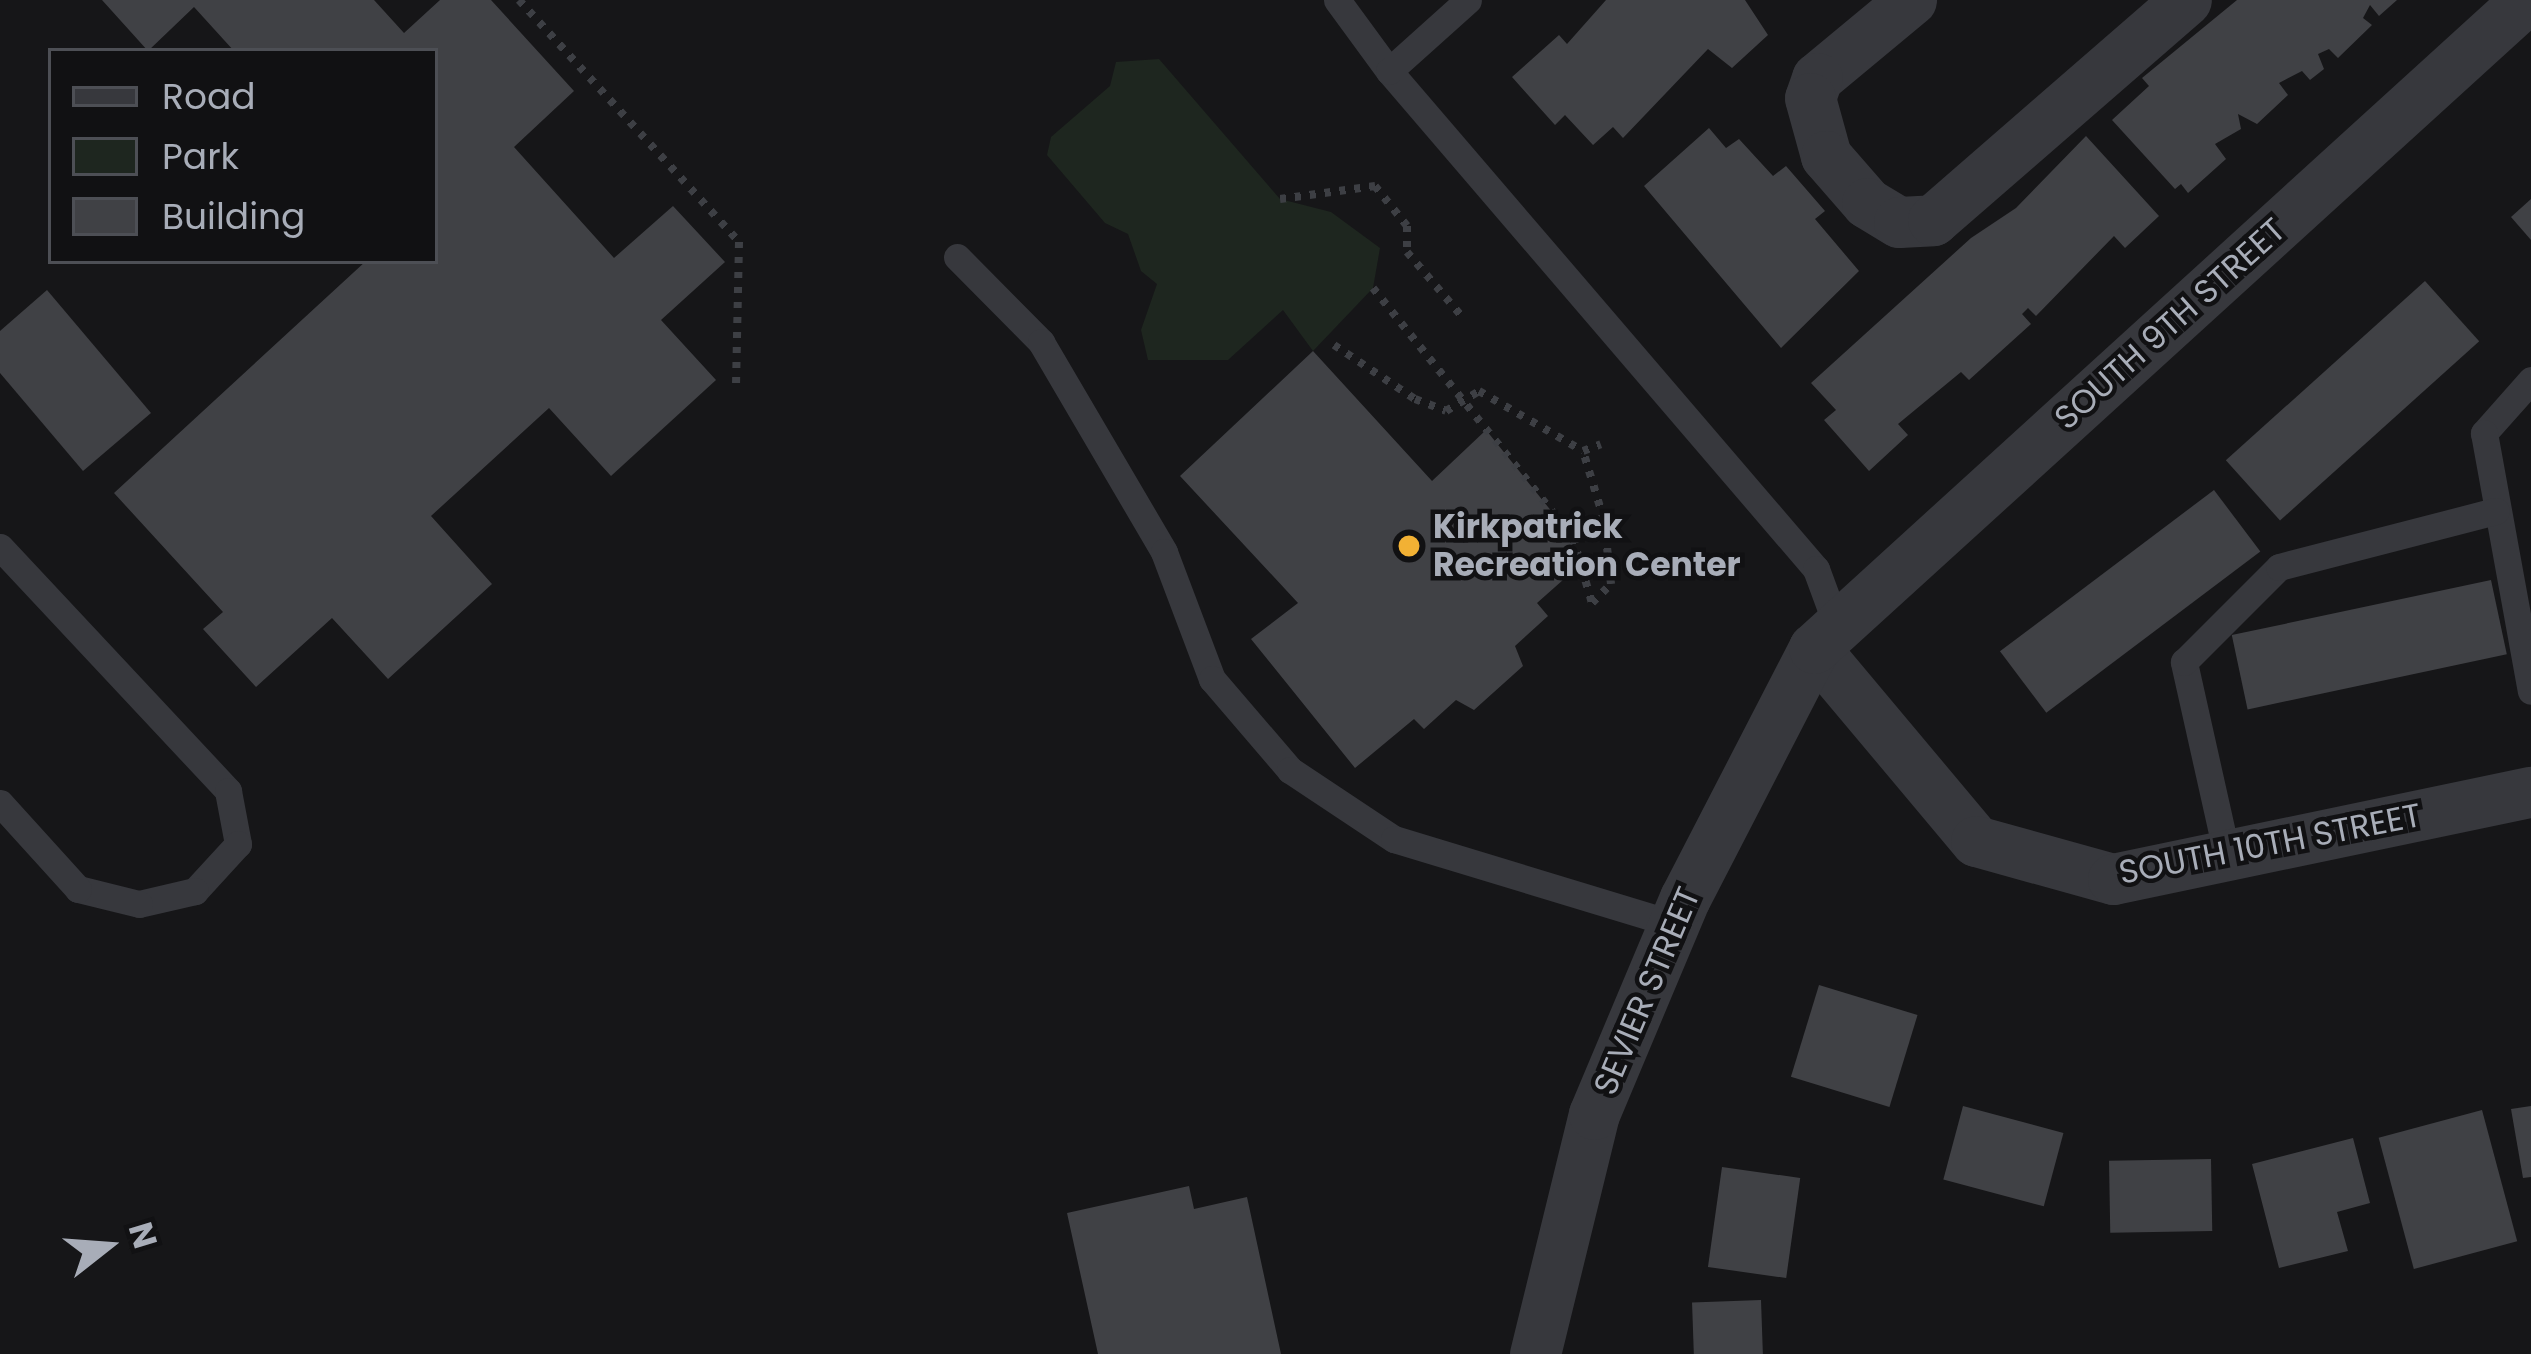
<!DOCTYPE html>
<html>
<head>
<meta charset="utf-8">
<style>
  body { margin:0 }
  #map { position:relative; width:2531px; height:1354px; overflow:hidden; background:#161618; font-family:Poppins,sans-serif }
  div>[style] { position:absolute }
  .green>* { inset:0; background:#1e261f }
  .building>* { inset:0; background:#404145; transform-origin:0 0 }
  .path>* { height:8px; margin-top:-4px; transform-origin:0; background:repeating-linear-gradient(90deg,#3d3f44 0 6px,transparent 0 15px) }
  .service>* { height:27px; margin:-13.5px; padding:0 13.5px; transform-origin:13.5px; border-radius:13.5px; background:#37383d }
  .minor>* { height:51px; margin:-25.5px; padding:0 25.5px; transform-origin:25.5px; border-radius:25.5px; background:#37383d }
  .dots>* { width:33px; height:33px; translate:-50% -50%; box-sizing:border-box; border:6px solid #111113; border-radius:50% }
  span { translate:-50% -50%; white-space:nowrap; text-align:center; line-height:1.15; -webkit-text-stroke:9px #111113; paint-order:stroke }
  .street-label { font-size:33px; color:#a8adb8 }
  .poi-label { font-size:33px; color:#a8adb8; font-weight:700 }
  .left { translate:0 -50%; text-align:left }
  .legend { position:absolute; left:48px; top:48px; width:390px; height:216px; box-sizing:border-box; background:#111113; border:3px solid #4d4f55; margin:0; padding:15px 21px; list-style:none; font-size:36px; color:#a8adb8 }
  .legend li { display:flex; align-items:center; gap:24px; height:60px }
  .legend b { width:60px; border:3px solid #4d4f55 }
  .north { position:absolute; left:48px; top:1186px; width:120px; height:120px; -webkit-text-stroke:9px #111113; paint-order:stroke; rotate:73deg; font-size:33px; font-weight:700; line-height:48px; text-align:center; color:#a8adb8 }
  .north::after { content:''; display:block; margin:auto; width:42px; height:54px; background:#a8adb8; clip-path:polygon(50% 0,100% 100%,50% 72%,0 100%) }
</style>
</head>
<body>
<div id="map">
  <div class="green">
    <div style="clip-path:polygon(1159px 59px,1280px 199px,1331px 212px,1380px 248px,1373px 288px,1313px 351px,1283px 310px,1228px 360px,1148px 360px,1141px 330px,1157px 284px,1141px 271px,1128px 234px,1105px 223px,1047px 155px,1051px 137px,1110px 86px,1116px 62px)"></div>
  </div>
  <div class="building">
    <div style="clip-path:polygon(102px 0,374px 0,404px 33px,440px 0,491px 0,574px 91px,514px 147px,614px 258px,673px 206px,725px 262px,661px 320px,716px 380px,611px 476px,549px 408px,431px 516px,492px 584px,388px 679px,332px 618px,256px 687px,203px 629px,223px 612px,114px 493px,366px 261px,435px 261px,435px 51px,234px 51px,194px 7px,148px 51px)"></div>
    <div style="clip-path:polygon(1606px 0,1745px 0,1768px 35px,1732px 68px,1708px 49px,1623px 138px,1613px 127px,1593px 145px,1565px 115px,1555px 125px,1512px 77px,1559px 35px,1567px 44px)"></div>
    <div style="clip-path:polygon(2237px 0,2397px 0,2379px 16px,2370px 5px,2363px 18px,2372px 25px,2338px 58px,2329px 49px,2318px 54px,2324px 69px,2310px 80px,2302px 71px,2279px 83px,2288px 95px,2257px 124px,2238px 114px,2241px 129px,2215px 144px,2226px 159px,2188px 193px,2181px 184px,2175px 189px,2112px 120px,2149px 86px,2142px 78px)"></div>
    <div style="clip-path:polygon(1709px 128px,1726px 148px,1739px 139px,1773px 176px,1786px 166px,1825px 211px,1815px 219px,1859px 271px,1781px 348px,1644px 186px)"></div>
    <div style="clip-path:polygon(2086px 136px,2159px 216px,2125px 248px,2114px 236px,2036px 316px,2028px 308px,2022px 314px,2031px 324px,1969px 380px,1961px 372px,1898px 424px,1908px 435px,1869px 471px,1824px 420px,1836px 410px,1811px 383px,1971px 238px,2016px 208px)"></div>
    <div style="clip-path:polygon(2531px 199px,2531px 240px,2511px 217px)"></div>
    <div style="left:2425px;top:281px;width:81px;height:268px;rotate:48deg"></div>
    <div style="clip-path:polygon(47px 290px,151px 413px,83px 471px,0 373px,0 331px)"></div>
    <div style="clip-path:polygon(1313px 351px,1432px 481px,1486px 430px,1565px 528px,1581px 564px,1537px 603px,1548px 616px,1515px 646px,1523px 666px,1474px 710px,1456px 700px,1424px 729px,1414px 719px,1355px 768px,1251px 639px,1298px 603px,1180px 476px)"></div>
    <div style="left:2214px;top:490px;width:77px;height:268px;rotate:53deg"></div>
    <div style="left:2491px;top:580px;width:76px;height:265px;rotate:78deg"></div>
    <div style="left:1819px;top:985px;width:103px;height:96px;rotate:17deg"></div>
    <div style="left:1963px;top:1106px;width:104px;height:76px;rotate:15deg"></div>
    <div style="clip-path:polygon(2531px 1106px,2531px 1177px,2523px 1178px,2511px 1109px)"></div>
    <div style="left:2482px;top:1110px;width:136px;height:107px;rotate:75deg"></div>
    <div style="clip-path:polygon(2353px 1138px,2370px 1203px,2337px 1212px,2348px 1251px,2279px 1268px,2252px 1164px)"></div>
    <div style="left:2211px;top:1159px;width:72px;height:102px;rotate:89deg"></div>
    <div style="left:1722px;top:1167px;width:79px;height:101px;rotate:8deg"></div>
    <div style="clip-path:polygon(1189px 1186px,1194px 1209px,1247px 1197px,1281px 1354px,1098px 1354px,1067px 1213px)"></div>
    <div style="left:1761px;top:1300px;width:54px;height:69px;rotate:88deg"></div>
  </div>
  <div class="path">
    <div style="left:519px;top:0;width:327px;rotate:47.7deg"></div>
    <div style="left:739px;top:242px;width:147px;rotate:91.2deg"></div>
    <div style="left:1280px;top:199px;width:96px;rotate:-7.8deg"></div>
    <div style="left:1375px;top:186px;width:51px;rotate:51.3deg"></div>
    <div style="left:1407px;top:226px;width:26px;rotate:90deg"></div>
    <div style="left:1407px;top:252px;width:88px;rotate:49.6deg"></div>
    <div style="left:1373px;top:288px;width:320px;rotate:51.3deg"></div>
    <div style="left:1573px;top:538px;width:68px;rotate:73.7deg"></div>
    <div style="left:1592px;top:603px;width:27px;rotate:-45deg"></div>
    <div style="left:1611px;top:584px;width:64px;rotate:-96.2deg"></div>
    <div style="left:1604px;top:520px;width:72px;rotate:-106.9deg"></div>
    <div style="left:1583px;top:451px;width:19px;rotate:-21deg"></div>
    <div style="left:1334px;top:345px;width:97px;rotate:33.7deg"></div>
    <div style="left:1415px;top:399px;width:33px;rotate:21deg"></div>
    <div style="left:1446px;top:411px;width:39px;rotate:-31deg"></div>
    <div style="left:1479px;top:391px;width:120px;rotate:30deg"></div>
  </div>
  <div class="service">
    <div style="left:1337px;top:0;width:88px;rotate:53.8deg"></div>
    <div style="left:1389px;top:71px;width:656px;rotate:49.39deg"></div>
    <div style="left:1816px;top:569px;width:61px;rotate:69.8deg"></div>
    <div style="left:1389px;top:71px;width:106px;rotate:-41.9deg"></div>
    <div style="left:957px;top:257px;width:120px;rotate:45.3deg"></div>
    <div style="left:1041px;top:342px;width:243px;rotate:59.6deg"></div>
    <div style="left:1164px;top:552px;width:136px;rotate:69.3deg"></div>
    <div style="left:1212px;top:679px;width:120px;rotate:49.4deg"></div>
    <div style="left:1290px;top:770px;width:125px;rotate:33.6deg"></div>
    <div style="left:1394px;top:839px;width:293px;rotate:16.9deg"></div>
    <div style="left:2531px;top:380px;width:71px;rotate:131.6deg"></div>
    <div style="left:2484px;top:433px;width:262px;rotate:79.7deg"></div>
    <div style="left:0;top:547px;width:334px;rotate:46.9deg"></div>
    <div style="left:228px;top:791px;width:54px;rotate:79.3deg"></div>
    <div style="left:238px;top:844px;width:64px;rotate:132.5deg"></div>
    <div style="left:195px;top:891px;width:57px;rotate:166.9deg"></div>
    <div style="left:139px;top:904px;width:63px;rotate:-166.2deg"></div>
    <div style="left:78px;top:889px;width:116px;rotate:-132.2deg"></div>
    <div style="left:2227px;top:855px;width:198px;rotate:-102.6deg"></div>
    <div style="left:2184px;top:662px;width:134px;rotate:-45deg"></div>
    <div style="left:2279px;top:567px;width:224px;rotate:-14.5deg"></div>
  </div>
  <div class="minor">
    <div style="left:1911px;top:0;width:122px;rotate:140.3deg"></div>
    <div style="left:1817px;top:78px;width:21px;rotate:109deg"></div>
    <div style="left:1810px;top:98px;width:60px;rotate:74.6deg"></div>
    <div style="left:1826px;top:156px;width:62px;rotate:48.9deg"></div>
    <div style="left:1867px;top:203px;width:37px;rotate:31deg"></div>
    <div style="left:1899px;top:222px;width:34px;rotate:-3deg"></div>
    <div style="left:1933px;top:220px;width:335px;rotate:-41deg"></div>
    <div style="left:1814px;top:648px;width:252px;rotate:50deg"></div>
    <div style="left:1976px;top:841px;width:142px;rotate:15.5deg"></div>
    <div style="left:2113px;top:879px;width:427px;rotate:-11.8deg"></div>
    <div style="left:1535px;top:1354px;width:247px;rotate:-76.2deg"></div>
    <div style="left:1594px;top:1114px;width:234px;rotate:-67.2deg"></div>
    <div style="left:1685px;top:898px;width:281px;rotate:-62.7deg"></div>
    <div style="left:1814px;top:648px;width:963px;rotate:-42.31deg"></div>
  </div>
  <div class="dots">
    <div style="left:1409px;top:546px;background:#f2b134"></div>
  </div>
  <div class="street-label">
    <span style="left:2170px;top:324px;rotate:-42deg">SOUTH 9TH STREET</span>
    <span style="left:2270px;top:844px;rotate:-11deg">SOUTH 10TH STREET</span>
    <span style="left:1647px;top:991px;rotate:-67deg">SEVIER STREET</span>
  </div>
  <div class="poi-label">
    <span class="left" style="left:1433px;top:546px">Kirkpatrick<br>Recreation Center</span>
  </div>
  <ul class="legend">
  <li><b style="height:15px;background:#37383d"></b>Road</li>
  <li><b style="height:33px;background:#1e261f"></b>Park</li>
  <li><b style="height:33px;background:#404145"></b>Building</li>
  </ul>
  <div class="north">N</div>
</div>
</body>
</html>
